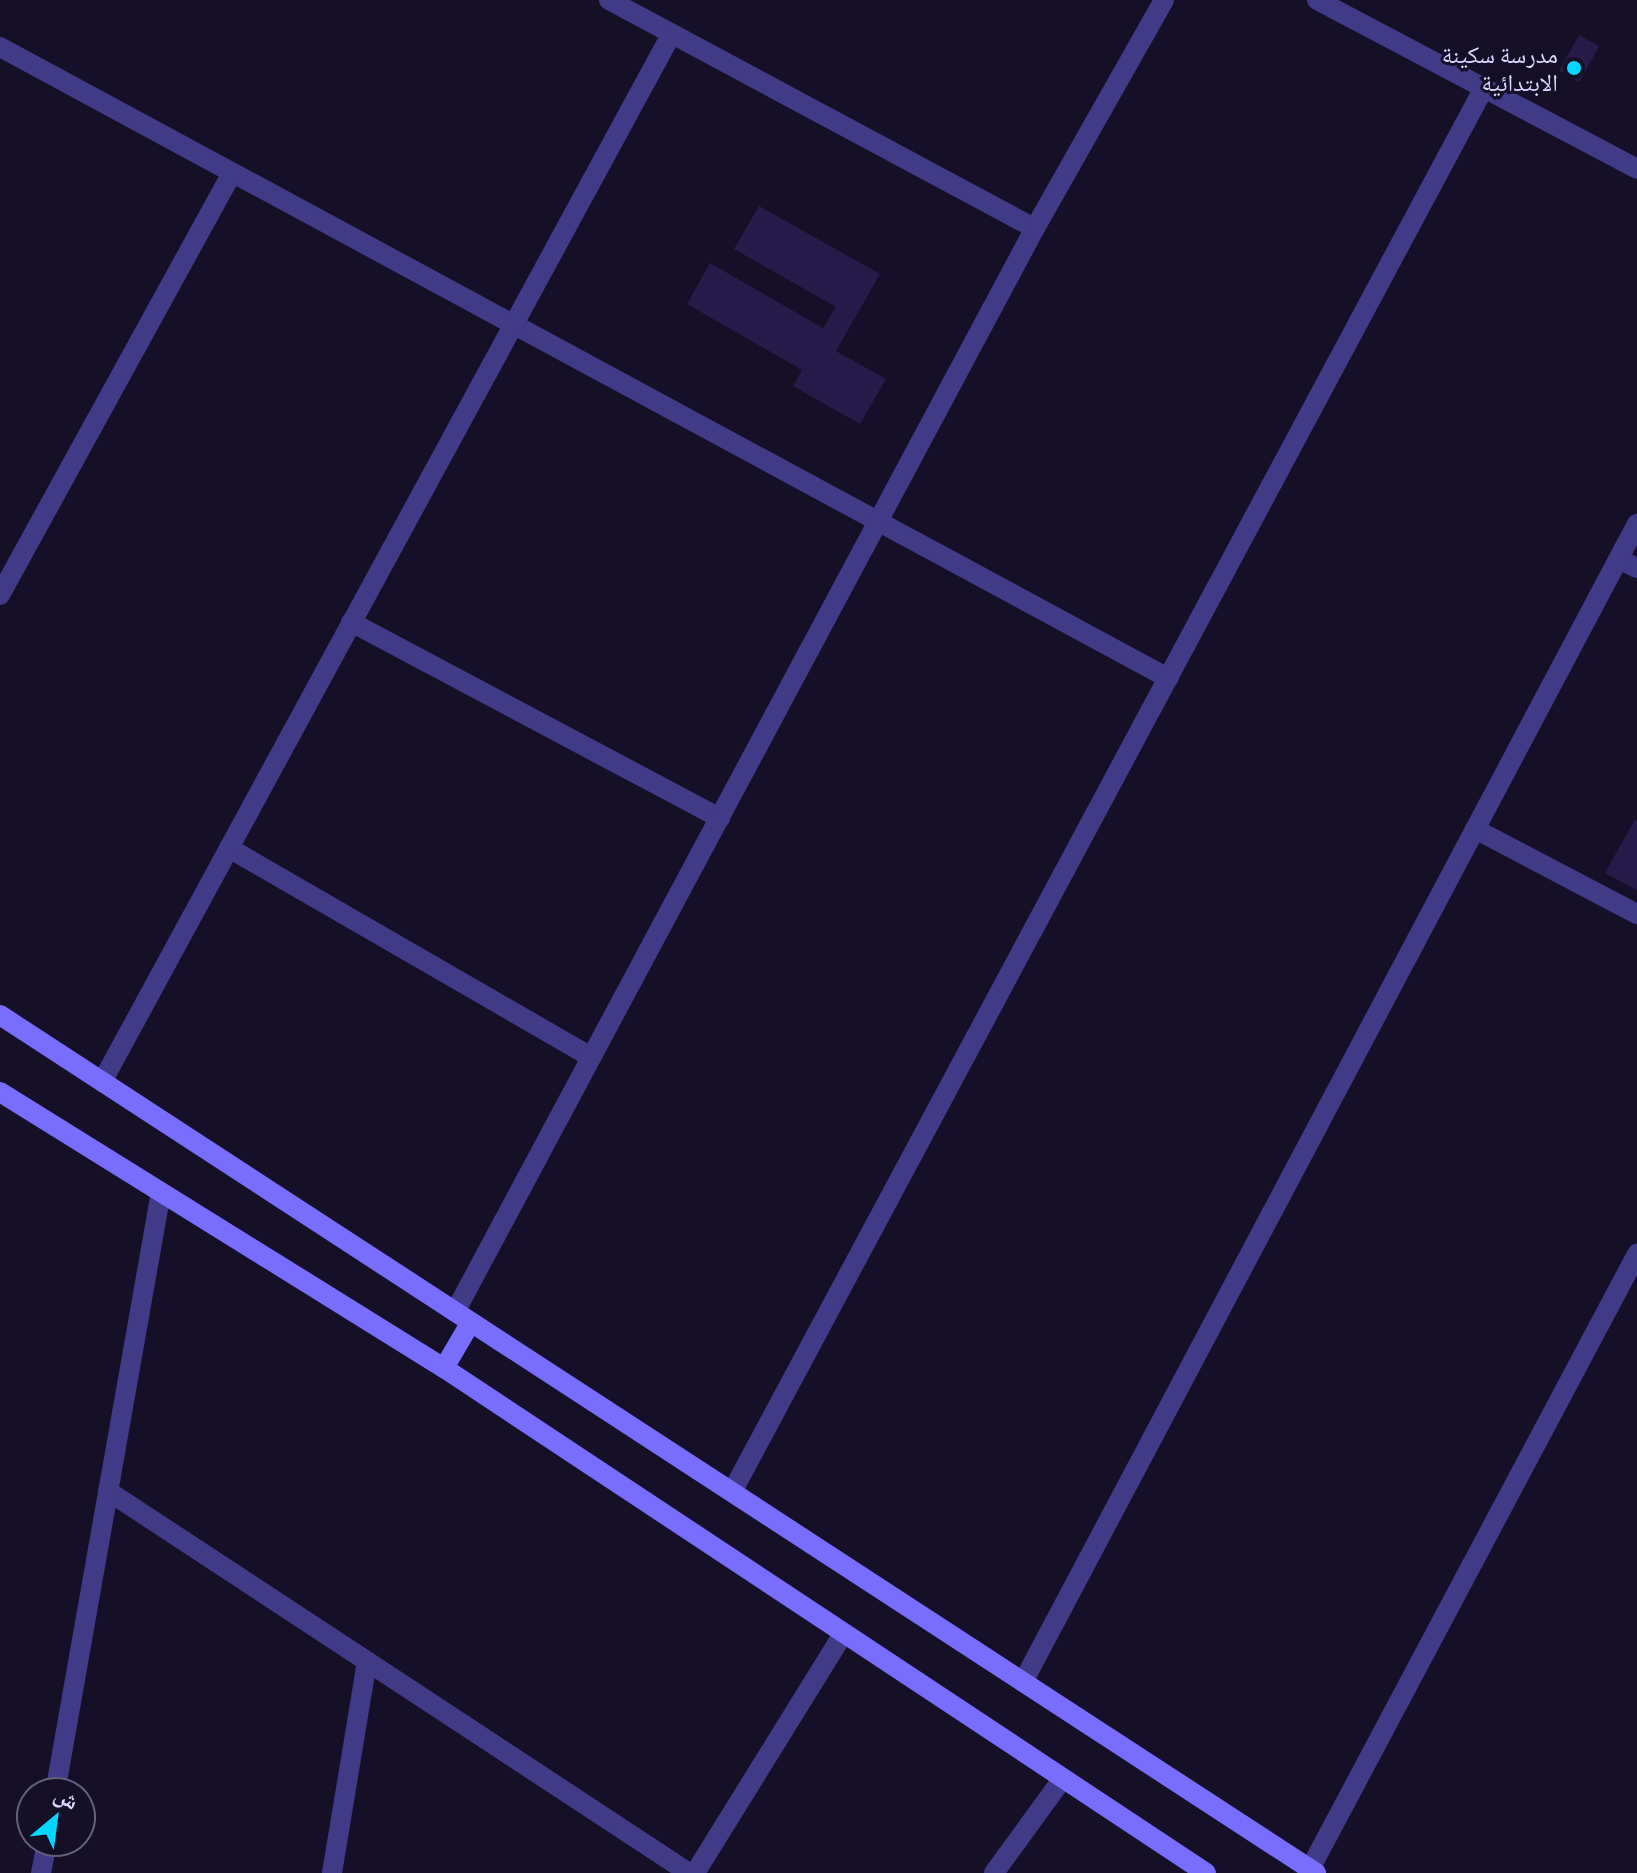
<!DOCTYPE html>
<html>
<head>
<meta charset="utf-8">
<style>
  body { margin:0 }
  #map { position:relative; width:1637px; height:1873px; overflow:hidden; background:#150f28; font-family:Manrope,"Noto Naskh Arabic",sans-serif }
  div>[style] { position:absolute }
  .building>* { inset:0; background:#271b49; transform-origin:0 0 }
  .street>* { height:20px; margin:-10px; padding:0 10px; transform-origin:10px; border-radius:10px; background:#413a87 }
  .secondary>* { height:20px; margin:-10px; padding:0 10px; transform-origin:10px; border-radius:10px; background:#796dff }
  .dots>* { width:22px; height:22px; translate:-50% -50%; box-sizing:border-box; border:4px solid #150f28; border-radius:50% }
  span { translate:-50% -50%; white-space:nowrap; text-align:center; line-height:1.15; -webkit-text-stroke:6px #150f28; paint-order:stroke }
  .poi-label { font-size:24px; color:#ddd6ff }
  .right { translate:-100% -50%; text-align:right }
  .north { position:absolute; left:16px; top:1777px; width:80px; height:80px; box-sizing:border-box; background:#150f28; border:2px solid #655f7e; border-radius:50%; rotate:29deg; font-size:22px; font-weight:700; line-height:32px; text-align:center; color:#ddd6ff }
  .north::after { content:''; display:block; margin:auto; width:28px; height:36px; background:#02d7ff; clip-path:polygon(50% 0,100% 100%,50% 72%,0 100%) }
</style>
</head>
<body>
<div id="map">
  <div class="building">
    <div style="left:1579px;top:35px;width:23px;height:41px;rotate:29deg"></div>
    <div style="clip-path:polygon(759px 206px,880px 274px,836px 351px,886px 379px,860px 424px,793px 386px,802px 370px,687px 304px,710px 263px,823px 328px,836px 307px,734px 249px)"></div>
    <div style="clip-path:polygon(1635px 819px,1637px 821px,1637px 890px,1605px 873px)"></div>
  </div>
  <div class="street">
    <div style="left:609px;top:0;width:483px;rotate:28.2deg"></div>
    <div style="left:1317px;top:0;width:362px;rotate:27.8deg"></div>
    <div style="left:0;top:47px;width:1328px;rotate:28.38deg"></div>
    <div style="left:1619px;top:559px;width:20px;rotate:27deg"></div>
    <div style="left:0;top:595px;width:482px;rotate:-61.2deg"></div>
    <div style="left:351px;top:622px;width:418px;rotate:28deg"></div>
    <div style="left:1475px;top:829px;width:183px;rotate:27.7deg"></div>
    <div style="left:229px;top:848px;width:418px;rotate:30deg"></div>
    <div style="left:102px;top:1082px;width:1192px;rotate:-61.48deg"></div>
    <div style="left:455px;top:1312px;width:1229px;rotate:-61.85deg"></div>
    <div style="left:1035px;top:228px;width:262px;rotate:-60.5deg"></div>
    <div style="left:108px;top:1491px;width:695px;rotate:33.32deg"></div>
    <div style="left:732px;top:1492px;width:1593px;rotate:-61.83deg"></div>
    <div style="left:1023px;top:1682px;width:1311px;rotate:-62.07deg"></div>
    <div style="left:55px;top:1793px;width:610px;rotate:-80deg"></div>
    <div style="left:1310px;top:1869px;width:697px;rotate:-62deg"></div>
    <div style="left:41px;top:1873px;width:33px;rotate:-79deg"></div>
    <div style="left:332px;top:1873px;width:214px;rotate:-80.6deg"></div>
    <div style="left:695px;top:1873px;width:282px;rotate:-58.2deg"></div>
    <div style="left:994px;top:1873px;width:117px;rotate:-54deg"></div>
  </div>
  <div class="secondary">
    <div style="left:0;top:1015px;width:1571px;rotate:33.1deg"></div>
    <div style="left:0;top:1092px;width:523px;rotate:31.87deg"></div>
    <div style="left:444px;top:1368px;width:914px;rotate:33.53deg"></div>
    <div style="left:444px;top:1368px;width:53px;rotate:-59.6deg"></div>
  </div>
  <div class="dots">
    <div style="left:1574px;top:68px;background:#02d7ff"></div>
  </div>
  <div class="poi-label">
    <span class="right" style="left:1558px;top:68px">مدرسة سكينة<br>الابتدائية</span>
  </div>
  <div class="north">ش</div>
</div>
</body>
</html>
